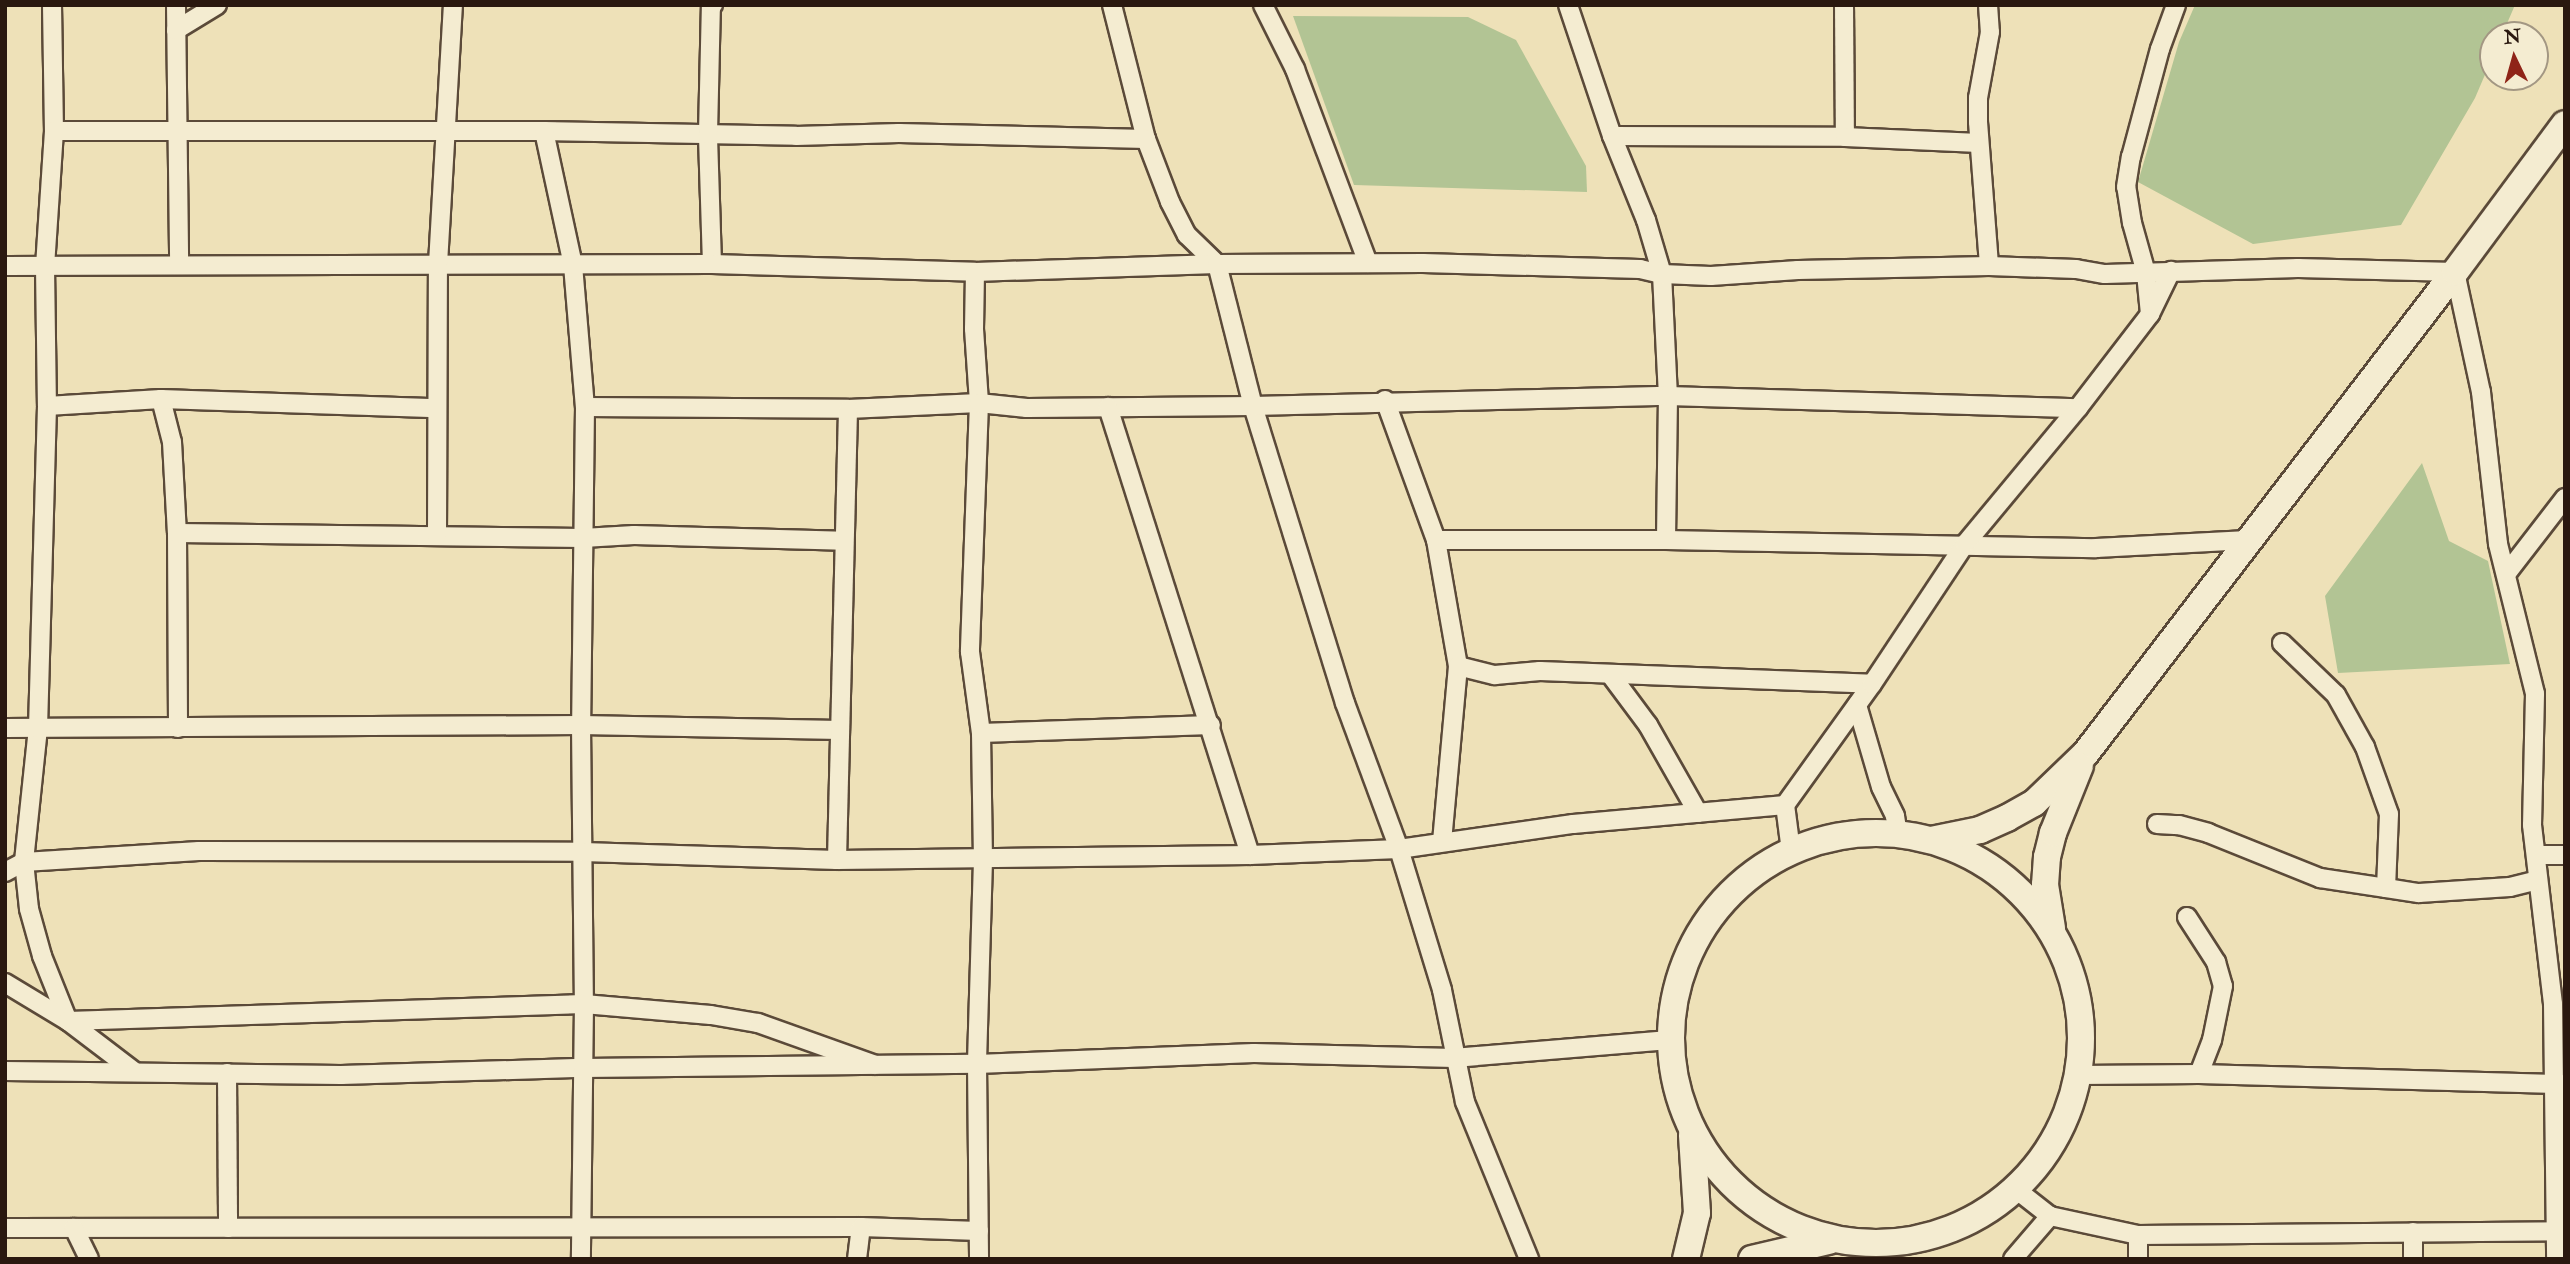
<!DOCTYPE html>
<html>
<head>
<meta charset="utf-8">
<style>
  body { margin:0 }
  #map { position:relative; width:2570px; height:1264px; overflow:hidden; background:#eee1b8; font-family:"IM FELL Double Pica",serif }
  div>[style] { position:absolute }
  .green>* { inset:0; background:#b2c494 }
  .roads { filter:drop-shadow(2px 0 #5b4a39) drop-shadow(-2px 0 #5b4a39) drop-shadow(0 2px #5b4a39) drop-shadow(0 -2px #5b4a39) }
  .street>* { height:18px; margin:-9px; padding:0 9px; transform-origin:9px; border-radius:9px; background:#f4ecd1 }
  .secondary>* { height:26px; margin:-13px; padding:0 13px; transform-origin:13px; border-radius:13px; background:#f4ecd1 }
  .secondary>.ring { margin:-13px; padding:0; box-sizing:content-box; background:none; border:26px solid #f4ecd1; border-radius:50% }
  span { translate:-50% -50%; white-space:nowrap; text-align:center; line-height:1.15; -webkit-text-stroke:6px #f4ecd1; paint-order:stroke }
  .frame { position:absolute; inset:0; border:7px solid #2a180f; pointer-events:none }
  .north { position:absolute; left:2479px; top:21px; width:70px; height:70px; box-sizing:border-box; background:#f4ecd1; border:2px solid #a39783; border-radius:50%; rotate:355deg; font-size:19px; font-weight:700; line-height:28px; text-align:center; color:#2a180f }
  .north::after { content:''; display:block; margin:auto; width:24px; height:32px; background:#8f2418; clip-path:polygon(50% 0,100% 100%,50% 72%,0 100%) }
</style>
</head>
<body>
<div id="map">
  <div class="green">
    <div style="clip-path:polygon(2195px 5px,2515px 5px,2502px 35px,2493px 35px,2493px 56px,2475px 98px,2401px 225px,2253px 244px,2138px 182px,2179px 42px)"></div>
    <div style="clip-path:polygon(1293px 16px,1468px 17px,1516px 40px,1586px 166px,1587px 192px,1354px 185px)"></div>
    <div style="clip-path:polygon(2422px 463px,2449px 541px,2488px 561px,2510px 664px,2338px 673px,2325px 596px)"></div>
  </div>
  <div class="roads">
    <div class="street">
      <div style="left:52px;top:5px;width:126px;rotate:89.1deg"></div>
      <div style="left:54px;top:131px;width:136px;rotate:93.8deg"></div>
      <div style="left:45px;top:267px;width:139px;rotate:89.2deg"></div>
      <div style="left:47px;top:406px;width:322px;rotate:91.6deg"></div>
      <div style="left:38px;top:728px;width:135px;rotate:96deg"></div>
      <div style="left:24px;top:862px;width:47px;rotate:83.9deg"></div>
      <div style="left:29px;top:909px;width:49px;rotate:74.5deg"></div>
      <div style="left:42px;top:956px;width:70px;rotate:68.2deg"></div>
      <div style="left:68px;top:1021px;width:516px;rotate:-1.89deg"></div>
      <div style="left:584px;top:1004px;width:127px;rotate:5deg"></div>
      <div style="left:711px;top:1015px;width:48px;rotate:9.7deg"></div>
      <div style="left:758px;top:1023px;width:124px;rotate:19.7deg"></div>
      <div style="left:176px;top:5px;width:258px;rotate:89.3deg"></div>
      <div style="left:1112px;top:5px;width:138px;rotate:75.8deg"></div>
      <div style="left:1146px;top:139px;width:67px;rotate:69.1deg"></div>
      <div style="left:1170px;top:202px;width:37px;rotate:63deg"></div>
      <div style="left:1187px;top:235px;width:42px;rotate:44deg"></div>
      <div style="left:1217px;top:264px;width:146px;rotate:75.8deg"></div>
      <div style="left:1253px;top:406px;width:311px;rotate:72.8deg"></div>
      <div style="left:1345px;top:703px;width:156px;rotate:69.7deg"></div>
      <div style="left:1399px;top:849px;width:147px;rotate:73deg"></div>
      <div style="left:1442px;top:990px;width:114px;rotate:78.4deg"></div>
      <div style="left:1465px;top:1102px;width:170px;rotate:67.8deg"></div>
      <div style="left:1263px;top:5px;width:72px;rotate:63.4deg"></div>
      <div style="left:1295px;top:69px;width:207px;rotate:69.4deg"></div>
      <div style="left:1568px;top:5px;width:138px;rotate:71.4deg"></div>
      <div style="left:1612px;top:136px;width:91px;rotate:68deg"></div>
      <div style="left:1646px;top:220px;width:56px;rotate:73.5deg"></div>
      <div style="left:1662px;top:274px;width:122px;rotate:87.2deg"></div>
      <div style="left:1668px;top:396px;width:144px;rotate:90.8deg"></div>
      <div style="left:1844px;top:5px;width:132px;rotate:89.6deg"></div>
      <div style="left:1988px;top:5px;width:27px;rotate:86deg"></div>
      <div style="left:1990px;top:32px;width:67px;rotate:100.3deg"></div>
      <div style="left:1978px;top:98px;width:24px;rotate:90deg"></div>
      <div style="left:1978px;top:122px;width:144px;rotate:85.6deg"></div>
      <div style="left:176px;top:30px;width:48px;rotate:-31.4deg"></div>
      <div style="left:54px;top:131px;width:490px"></div>
      <div style="left:544px;top:131px;width:252px;rotate:1.1deg"></div>
      <div style="left:796px;top:136px;width:103px;rotate:-1.7deg"></div>
      <div style="left:899px;top:133px;width:247px;rotate:1.4deg"></div>
      <div style="left:544px;top:131px;width:137px;rotate:77.8deg"></div>
      <div style="left:573px;top:265px;width:143px;rotate:85.2deg"></div>
      <div style="left:585px;top:407px;width:318px;rotate:90.7deg"></div>
      <div style="left:581px;top:725px;width:279px;rotate:89.4deg"></div>
      <div style="left:584px;top:1004px;width:255px;rotate:90.7deg"></div>
      <div style="left:1612px;top:136px;width:233px;rotate:0.2deg"></div>
      <div style="left:1845px;top:137px;width:134px;rotate:2.6deg"></div>
      <div style="left:712px;top:264px;width:130px;rotate:-91.8deg"></div>
      <div style="left:708px;top:134px;width:129px;rotate:-88.7deg"></div>
      <div style="left:711px;top:5px;width:2px"></div>
      <div style="left:5px;top:266px;width:707px;rotate:-0.16deg"></div>
      <div style="left:712px;top:264px;width:263px;rotate:1.7deg"></div>
      <div style="left:975px;top:272px;width:242px;rotate:-1.9deg"></div>
      <div style="left:1217px;top:264px;width:206px;rotate:-0.3deg"></div>
      <div style="left:1423px;top:263px;width:217px;rotate:1.6deg"></div>
      <div style="left:1640px;top:269px;width:23px;rotate:13deg"></div>
      <div style="left:1662px;top:274px;width:49px;rotate:2.3deg"></div>
      <div style="left:1711px;top:276px;width:87px;rotate:-3.9deg"></div>
      <div style="left:1798px;top:270px;width:191px;rotate:-1.2deg"></div>
      <div style="left:1989px;top:266px;width:87px;rotate:2deg"></div>
      <div style="left:2076px;top:269px;width:29px;rotate:10deg"></div>
      <div style="left:2105px;top:274px;width:193px;rotate:-1.8deg"></div>
      <div style="left:2298px;top:268px;width:157px;rotate:1.5deg"></div>
      <div style="left:2455px;top:272px;width:123px;rotate:77.8deg"></div>
      <div style="left:2481px;top:392px;width:153px;rotate:83.6deg"></div>
      <div style="left:2498px;top:544px;width:154px;rotate:76.1deg"></div>
      <div style="left:2535px;top:694px;width:131px;rotate:91.3deg"></div>
      <div style="left:2532px;top:825px;width:180px;rotate:83.3deg"></div>
      <div style="left:2553px;top:1004px;width:255px;rotate:89.3deg"></div>
      <div style="left:975px;top:272px;width:57px;rotate:91deg"></div>
      <div style="left:974px;top:329px;width:74px;rotate:86.1deg"></div>
      <div style="left:979px;top:403px;width:249px;rotate:92.1deg"></div>
      <div style="left:970px;top:652px;width:82px;rotate:82.3deg"></div>
      <div style="left:981px;top:733px;width:127px;rotate:89.1deg"></div>
      <div style="left:983px;top:860px;width:204px;rotate:91.7deg"></div>
      <div style="left:977px;top:1064px;width:195px;rotate:89.4deg"></div>
      <div style="left:2150px;top:314px;width:41px;rotate:-95.6deg"></div>
      <div style="left:2146px;top:273px;width:52px;rotate:-105.6deg"></div>
      <div style="left:2132px;top:223px;width:36px;rotate:-99deg"></div>
      <div style="left:2126px;top:187px;width:30px;rotate:-81deg"></div>
      <div style="left:2131px;top:157px;width:112px;rotate:-75deg"></div>
      <div style="left:2160px;top:49px;width:47px;rotate:-70deg"></div>
      <div style="left:161px;top:399px;width:44px;rotate:75.7deg"></div>
      <div style="left:172px;top:442px;width:91px;rotate:86.9deg"></div>
      <div style="left:177px;top:533px;width:195px;rotate:89.7deg"></div>
      <div style="left:1385px;top:400px;width:149px;rotate:70deg"></div>
      <div style="left:1436px;top:540px;width:128px;rotate:80.1deg"></div>
      <div style="left:1458px;top:666px;width:177px;rotate:95.2deg"></div>
      <div style="left:47px;top:406px;width:114px;rotate:-3.5deg"></div>
      <div style="left:161px;top:399px;width:276px;rotate:1.9deg"></div>
      <div style="left:585px;top:407px;width:263px;rotate:0.4deg"></div>
      <div style="left:848px;top:409px;width:131px;rotate:-2.6deg"></div>
      <div style="left:979px;top:403px;width:48px;rotate:5.9deg"></div>
      <div style="left:1027px;top:408px;width:226px;rotate:-0.5deg"></div>
      <div style="left:1253px;top:406px;width:415px;rotate:-1.4deg"></div>
      <div style="left:1668px;top:396px;width:410px;rotate:1.7deg"></div>
      <div style="left:1108px;top:407px;width:470px;rotate:72.4deg"></div>
      <div style="left:177px;top:533px;width:406px;rotate:0.7deg"></div>
      <div style="left:583px;top:538px;width:51px;rotate:-3.4deg"></div>
      <div style="left:634px;top:535px;width:209px;rotate:1.6deg"></div>
      <div style="left:437px;top:535px;width:271px;rotate:-89.8deg"></div>
      <div style="left:438px;top:264px;width:259px;rotate:-86.7deg"></div>
      <div style="left:1436px;top:540px;width:230px"></div>
      <div style="left:1666px;top:540px;width:430px;rotate:1.1deg"></div>
      <div style="left:2096px;top:548px;width:152px;rotate:-3deg"></div>
      <div style="left:2507px;top:573px;width:95px;rotate:-52.3deg"></div>
      <div style="left:2282px;top:643px;width:75px;rotate:43.9deg"></div>
      <div style="left:2336px;top:695px;width:60px;rotate:60.9deg"></div>
      <div style="left:2365px;top:747px;width:71px;rotate:70.3deg"></div>
      <div style="left:2389px;top:814px;width:74px;rotate:92.3deg"></div>
      <div style="left:2386px;top:888px;width:33px;rotate:9deg"></div>
      <div style="left:2419px;top:893px;width:91px;rotate:-3.8deg"></div>
      <div style="left:2510px;top:887px;width:29px;rotate:-14deg"></div>
      <div style="left:1458px;top:666px;width:38px;rotate:14deg"></div>
      <div style="left:1495px;top:675px;width:45px;rotate:-5.1deg"></div>
      <div style="left:1540px;top:671px;width:332px;rotate:2.2deg"></div>
      <div style="left:1610px;top:674px;width:64px;rotate:53.3deg"></div>
      <div style="left:1648px;top:725px;width:101px;rotate:60.4deg"></div>
      <div style="left:1857px;top:705px;width:85px;rotate:73.7deg"></div>
      <div style="left:1881px;top:787px;width:32px;rotate:64deg"></div>
      <div style="left:1895px;top:816px;width:18px;rotate:81deg"></div>
      <div style="left:5px;top:728px;width:576px;rotate:-0.3deg"></div>
      <div style="left:581px;top:725px;width:259px;rotate:1.1deg"></div>
      <div style="left:981px;top:733px;width:230px;rotate:-2deg"></div>
      <div style="left:2157px;top:824px;width:22px;rotate:3deg"></div>
      <div style="left:2179px;top:825px;width:30px;rotate:15deg"></div>
      <div style="left:2208px;top:833px;width:121px;rotate:21.9deg"></div>
      <div style="left:2320px;top:878px;width:67px;rotate:8.6deg"></div>
      <div style="left:1791px;top:851px;width:46px;rotate:-97.4deg"></div>
      <div style="left:1785px;top:805px;width:149px;rotate:-54.3deg"></div>
      <div style="left:1872px;top:684px;width:168px;rotate:-56.4deg"></div>
      <div style="left:1965px;top:544px;width:177px;rotate:-50.3deg"></div>
      <div style="left:2078px;top:408px;width:118px;rotate:-52.5deg"></div>
      <div style="left:2150px;top:314px;width:48px;rotate:-64deg"></div>
      <div style="left:2536px;top:855px;width:29px"></div>
      <div style="left:837px;top:860px;width:451px;rotate:-88.6deg"></div>
      <div style="left:5px;top:872px;width:21px;rotate:-28deg"></div>
      <div style="left:24px;top:862px;width:175px;rotate:-3.6deg"></div>
      <div style="left:199px;top:851px;width:384px;rotate:0.1deg"></div>
      <div style="left:583px;top:852px;width:254px;rotate:1.8deg"></div>
      <div style="left:837px;top:860px;width:413px;rotate:-0.7deg"></div>
      <div style="left:1250px;top:855px;width:149px;rotate:-2.3deg"></div>
      <div style="left:1399px;top:849px;width:176px;rotate:-8.2deg"></div>
      <div style="left:1573px;top:824px;width:213px;rotate:-5.1deg"></div>
      <div style="left:2187px;top:917px;width:54px;rotate:57.2deg"></div>
      <div style="left:2216px;top:962px;width:25px;rotate:74deg"></div>
      <div style="left:2223px;top:986px;width:55px;rotate:101.5deg"></div>
      <div style="left:2212px;top:1040px;width:36px;rotate:111deg"></div>
      <div style="left:5px;top:983px;width:74px;rotate:31.1deg"></div>
      <div style="left:68px;top:1021px;width:84px;rotate:37.3deg"></div>
      <div style="left:5px;top:1071px;width:336px;rotate:0.7deg"></div>
      <div style="left:341px;top:1075px;width:242px;rotate:-1.7deg"></div>
      <div style="left:583px;top:1068px;width:394px;rotate:-0.6deg"></div>
      <div style="left:977px;top:1064px;width:277px;rotate:-2.3deg"></div>
      <div style="left:1254px;top:1053px;width:200px;rotate:1.4deg"></div>
      <div style="left:1454px;top:1058px;width:216px;rotate:-4.8deg"></div>
      <div style="left:227px;top:1073px;width:155px;rotate:89.6deg"></div>
      <div style="left:2079px;top:1075px;width:120px;rotate:-0.5deg"></div>
      <div style="left:2199px;top:1074px;width:366px;rotate:1.6deg"></div>
      <div style="left:2013px;top:1187px;width:47px;rotate:38.1deg"></div>
      <div style="left:5px;top:1228px;width:856px;rotate:-0.07deg"></div>
      <div style="left:861px;top:1227px;width:118px;rotate:1.9deg"></div>
      <div style="left:74px;top:1228px;width:34px;rotate:64deg"></div>
      <div style="left:2413px;top:1232px;width:27px;rotate:90deg"></div>
      <div style="left:2138px;top:1235px;width:24px;rotate:90deg"></div>
      <div style="left:857px;top:1259px;width:32px;rotate:-83deg"></div>
      <div style="left:2013px;top:1259px;width:57px;rotate:-49.3deg"></div>
      <div style="left:2050px;top:1216px;width:90px;rotate:12.2deg"></div>
      <div style="left:2138px;top:1235px;width:427px;rotate:-0.5deg"></div>
    </div>
    <div class="secondary">
      <div class="ring" style="left:1671px;top:833px;width:384px;height:384px"></div>
      <div style="left:1931px;top:840px;width:50px;rotate:-11.5deg"></div>
      <div style="left:1980px;top:830px;width:30px;rotate:-24deg"></div>
      <div style="left:2007px;top:818px;width:31px;rotate:-29deg"></div>
      <div style="left:2034px;top:803px;width:72px;rotate:-43.9deg"></div>
      <div style="left:2086px;top:753px;width:606px;rotate:-52.51deg"></div>
      <div style="left:2455px;top:272px;width:184px;rotate:-53.4deg"></div>
      <div style="left:2052px;top:928px;width:44px;rotate:-99.2deg"></div>
      <div style="left:2045px;top:885px;width:28px;rotate:-86deg"></div>
      <div style="left:2047px;top:857px;width:25px;rotate:-76deg"></div>
      <div style="left:2053px;top:833px;width:72px;rotate:-68.1deg"></div>
      <div style="left:1686px;top:1259px;width:47px;rotate:-76.6deg"></div>
      <div style="left:1697px;top:1213px;width:78px;rotate:-93.7deg"></div>
      <div style="left:1752px;top:1259px;width:79px;rotate:-13.2deg"></div>
    </div>
  </div>
  <div class="frame"></div>
  <div class="north">N</div>
</div>
</body>
</html>
